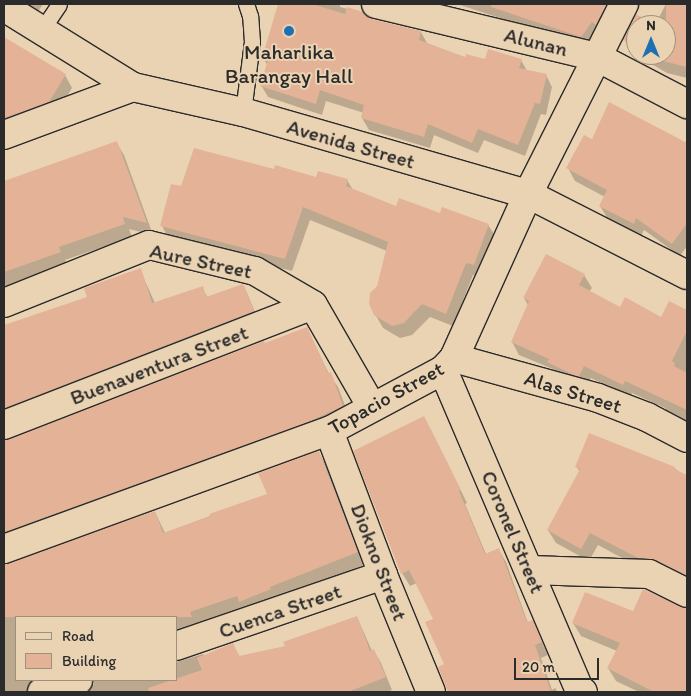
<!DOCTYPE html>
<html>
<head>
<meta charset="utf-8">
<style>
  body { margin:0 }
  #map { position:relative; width:691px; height:696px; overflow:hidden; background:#ead3b3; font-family:Itim,sans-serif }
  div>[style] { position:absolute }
  .shadow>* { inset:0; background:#0003 }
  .building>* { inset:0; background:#e4b397 }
  .roads { filter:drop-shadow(1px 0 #2b2b2b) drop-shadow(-1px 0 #2b2b2b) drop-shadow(0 1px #2b2b2b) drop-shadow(0 -1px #2b2b2b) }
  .lane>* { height:15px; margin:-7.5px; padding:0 7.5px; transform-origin:7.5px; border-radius:7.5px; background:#ead3b3 }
  .street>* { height:28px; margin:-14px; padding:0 14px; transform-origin:14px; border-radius:14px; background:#ead3b3 }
  .secondary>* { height:28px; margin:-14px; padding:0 14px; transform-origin:14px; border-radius:14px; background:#ead3b3 }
  .dots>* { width:14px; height:14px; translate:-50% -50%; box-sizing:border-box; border:2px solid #ead3b3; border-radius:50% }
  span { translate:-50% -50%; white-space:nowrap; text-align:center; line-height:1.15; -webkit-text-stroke:4px #ead3b3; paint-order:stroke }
  .street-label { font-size:21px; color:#2b2b2b }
  .poi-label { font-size:21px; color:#2b2b2b }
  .frame { position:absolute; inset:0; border:5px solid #2b2b2b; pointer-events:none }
  .legend { position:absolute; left:15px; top:616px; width:162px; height:65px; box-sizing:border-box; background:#ead3b3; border:1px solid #9e907d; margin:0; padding:6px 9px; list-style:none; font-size:15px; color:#2b2b2b }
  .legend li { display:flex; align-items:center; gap:10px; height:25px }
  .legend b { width:25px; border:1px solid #9e907d }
  .north { position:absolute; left:626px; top:15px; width:50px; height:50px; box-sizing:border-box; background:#ead3b3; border:1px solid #9e907d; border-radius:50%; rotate:0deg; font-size:14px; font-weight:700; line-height:20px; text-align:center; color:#2b2b2b }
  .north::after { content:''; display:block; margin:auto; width:18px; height:22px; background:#1f6fb2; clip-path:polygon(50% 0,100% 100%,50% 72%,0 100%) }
  .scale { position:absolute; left:514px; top:658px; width:85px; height:22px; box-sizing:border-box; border:2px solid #2b2b2b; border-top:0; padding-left:6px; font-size:15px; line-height:18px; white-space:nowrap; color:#2b2b2b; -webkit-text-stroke:4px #ead3b3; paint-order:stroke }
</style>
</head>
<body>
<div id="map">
  <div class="shadow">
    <div style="clip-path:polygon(18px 4px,43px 4px,36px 15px)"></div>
    <div style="clip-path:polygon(279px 4px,340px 4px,340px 7px,362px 13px,372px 20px,421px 32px,427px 43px,466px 59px,521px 60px,527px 71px,546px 75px,552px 87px,546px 115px,541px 114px,525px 156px,484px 140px,478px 153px,434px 135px,430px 148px,369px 130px,362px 118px,364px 113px,326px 101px,322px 115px,268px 97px,261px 85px,268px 66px,263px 58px)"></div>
    <div style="clip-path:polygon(457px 4px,614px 4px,589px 47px)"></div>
    <div style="clip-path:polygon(666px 4px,687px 4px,687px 78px,667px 73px,636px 55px,666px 55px,666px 25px,655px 25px)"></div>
    <div style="clip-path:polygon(637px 16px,653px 25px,636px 25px,636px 55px,632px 53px,625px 40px)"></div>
    <div style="clip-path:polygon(4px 38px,65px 75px,72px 88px,56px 114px,4px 134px)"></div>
    <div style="clip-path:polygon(687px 139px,687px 246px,680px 256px,644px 230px,641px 236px,608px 219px,600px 206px,605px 197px,575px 181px,568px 168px,593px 141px,685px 143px)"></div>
    <div style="clip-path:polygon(116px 142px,124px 155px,153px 235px,129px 229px,132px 237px,65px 260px,67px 265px,4px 287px,4px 182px)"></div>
    <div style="clip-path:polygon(274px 171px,317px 179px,347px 180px,353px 190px,397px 208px,488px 225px,496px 237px,481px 277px,473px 275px,453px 326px,430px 317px,412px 335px,400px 338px,383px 328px,375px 314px,387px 251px,310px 220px,292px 271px,169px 239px,162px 226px,182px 188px)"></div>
    <div style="clip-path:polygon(140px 270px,155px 303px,202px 288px,208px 298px,244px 286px,260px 324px,4px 425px,4px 326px,89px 297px)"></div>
    <div style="clip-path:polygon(584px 275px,592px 288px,589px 292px,621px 308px,662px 319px,669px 303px,687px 311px,687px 428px,672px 421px,665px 408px,632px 393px,630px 397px,591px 378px,586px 389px,556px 375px,553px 369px,519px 355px,512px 342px,528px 305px,524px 298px)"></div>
    <div style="clip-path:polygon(307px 328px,329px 374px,338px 387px,350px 419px,4px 549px,4px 442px)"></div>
    <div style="clip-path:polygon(431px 430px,467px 503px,465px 504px,486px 554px,499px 550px,506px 562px,528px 623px,532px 621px,548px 655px,541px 658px,552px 690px,555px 688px,558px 692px,450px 692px,439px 668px,445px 665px,435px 620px,417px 583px,410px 586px,402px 573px,355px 452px)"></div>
    <div style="clip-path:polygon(319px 453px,326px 465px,364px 565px,277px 600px,176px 646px,176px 617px,16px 617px,16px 680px,76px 680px,43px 692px,4px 692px,4px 565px,155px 512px,165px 533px,269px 494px)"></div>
    <div style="clip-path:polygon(576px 466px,674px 468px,687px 477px,687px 584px,646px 571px,598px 545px,589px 561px,556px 543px,548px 530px,580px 472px)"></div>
    <div style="clip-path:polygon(644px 591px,687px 610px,687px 692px,639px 692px,616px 681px,608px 668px,617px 651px,581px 636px,573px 623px,633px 613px)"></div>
    <div style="clip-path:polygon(357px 617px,372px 651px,374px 651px,381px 663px,392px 690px,387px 692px,89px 692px,94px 684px,94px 680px,176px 680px,176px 662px,203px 654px,205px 657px,233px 645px,240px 657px,286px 647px)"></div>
  </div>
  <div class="building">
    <div style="clip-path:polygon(278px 4px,312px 4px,345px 14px,347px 7px,363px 12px,372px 19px,421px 31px,419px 40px,465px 57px,466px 54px,485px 59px,488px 49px,522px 59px,519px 68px,547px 74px,540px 104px,535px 103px,518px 145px,478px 129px,472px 143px,428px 124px,424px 137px,361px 118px,364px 105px,320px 90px,316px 104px,260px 86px,268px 60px,262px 58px)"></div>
    <div style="clip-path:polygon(491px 4px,607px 4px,596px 25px,592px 22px,581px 37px,491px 7px)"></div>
    <div style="clip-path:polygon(666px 4px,687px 4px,687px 67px,659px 60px,650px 55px,666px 55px)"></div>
    <div style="clip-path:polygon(636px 14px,655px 25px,636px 25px,636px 47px,623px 40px)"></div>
    <div style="clip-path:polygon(4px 37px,66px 74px,49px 102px,4px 118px)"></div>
    <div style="clip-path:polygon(609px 102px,687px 143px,687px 223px,672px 244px,636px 218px,634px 224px,599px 206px,607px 190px,566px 168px,584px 135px,592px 139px)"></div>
    <div style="clip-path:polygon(117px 141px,147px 223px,123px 217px,125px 224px,59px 247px,61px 252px,4px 272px,4px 181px)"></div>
    <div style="clip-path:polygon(194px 148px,274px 169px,275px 165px,316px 177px,318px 171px,348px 179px,346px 186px,396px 206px,399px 198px,440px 213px,442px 207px,489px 224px,474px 265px,466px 263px,446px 314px,422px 304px,404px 323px,392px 326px,374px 315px,369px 304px,370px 293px,377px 286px,388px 242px,303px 207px,285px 259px,160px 226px,171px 184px,181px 186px)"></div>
    <div style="clip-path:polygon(546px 254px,585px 274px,579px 285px,620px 307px,625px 297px,661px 317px,669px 301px,687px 310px,687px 331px,672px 361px,675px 363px,674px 366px,687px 373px,687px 410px,625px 381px,623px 385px,584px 366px,579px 376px,576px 376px,547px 362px,549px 359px,511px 342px,529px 301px,523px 298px)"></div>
    <div style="clip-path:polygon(141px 268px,152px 303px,203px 286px,206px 297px,243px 284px,254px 311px,4px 408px,4px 325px,87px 297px,84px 288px)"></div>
    <div style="clip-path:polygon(307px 327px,328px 373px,331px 372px,343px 406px,308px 422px,4px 532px,4px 440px,264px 341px,265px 343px)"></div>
    <div style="clip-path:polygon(424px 416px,461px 490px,459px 491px,485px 554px,499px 548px,527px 622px,533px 620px,542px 642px,535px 645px,551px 692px,448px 692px,438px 667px,444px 664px,425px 622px,433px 619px,409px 570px,401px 574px,353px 451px)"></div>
    <div style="clip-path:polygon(589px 433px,675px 467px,674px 469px,687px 475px,687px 576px,656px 560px,638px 558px,590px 533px,581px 549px,547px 530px,580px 469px,575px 467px)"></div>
    <div style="clip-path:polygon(319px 451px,358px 552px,270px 587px,271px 589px,239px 602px,237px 596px,190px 612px,192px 617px,4px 617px,4px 564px,155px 511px,163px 533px,210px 516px,209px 514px,267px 494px,258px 473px)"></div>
    <div style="clip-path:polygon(643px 589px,687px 609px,687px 692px,654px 692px,607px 668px,620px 643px,572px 623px,585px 592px,633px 611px)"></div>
    <div style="clip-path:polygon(357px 616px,370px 651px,374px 649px,386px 677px,348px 692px,149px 692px,148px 688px,202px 670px,197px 658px,233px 643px,239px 656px,285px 646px,283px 642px)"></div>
  </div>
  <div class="roads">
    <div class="lane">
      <div style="left:41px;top:31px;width:32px;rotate:-56deg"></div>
      <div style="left:243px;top:112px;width:71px;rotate:-82.7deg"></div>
      <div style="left:252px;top:42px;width:26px;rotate:-94deg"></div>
      <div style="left:250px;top:16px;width:13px;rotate:-108deg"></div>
    </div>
    <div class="street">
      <div style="left:376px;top:4px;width:227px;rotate:13.5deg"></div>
      <div style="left:597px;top:57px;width:102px;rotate:27.6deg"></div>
      <div style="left:4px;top:7px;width:152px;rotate:31.8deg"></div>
      <div style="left:4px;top:303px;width:156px;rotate:-21.8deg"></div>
      <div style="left:149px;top:245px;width:109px;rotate:13.8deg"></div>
      <div style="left:255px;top:271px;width:67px;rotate:30.4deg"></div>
      <div style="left:313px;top:305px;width:118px;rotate:60deg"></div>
      <div style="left:454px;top:358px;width:149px;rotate:15.5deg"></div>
      <div style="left:598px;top:398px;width:53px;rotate:21.2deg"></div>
      <div style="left:647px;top:417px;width:45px;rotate:27.7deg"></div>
      <div style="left:443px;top:370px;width:349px;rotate:66.9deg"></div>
      <div style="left:580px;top:691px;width:3px;rotate:18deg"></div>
      <div style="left:4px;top:425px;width:331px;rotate:-21.2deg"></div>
      <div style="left:329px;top:431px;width:154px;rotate:69.4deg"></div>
      <div style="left:383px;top:575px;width:126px;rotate:67.7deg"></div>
      <div style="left:4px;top:549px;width:346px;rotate:-20deg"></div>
      <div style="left:329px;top:431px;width:129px;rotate:-28.2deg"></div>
      <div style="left:443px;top:370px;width:16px;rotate:-47deg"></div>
      <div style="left:454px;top:358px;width:180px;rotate:-65.7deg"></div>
      <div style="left:528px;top:194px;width:213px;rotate:-63.2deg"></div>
      <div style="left:530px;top:570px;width:119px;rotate:1.9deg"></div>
      <div style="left:649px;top:574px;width:42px;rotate:26.6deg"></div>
      <div style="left:176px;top:646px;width:219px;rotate:-18.9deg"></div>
      <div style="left:42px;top:692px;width:38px;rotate:-18deg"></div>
    </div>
    <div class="secondary">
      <div style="left:4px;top:135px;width:138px;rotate:-20.4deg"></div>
      <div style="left:133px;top:87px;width:113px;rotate:12.8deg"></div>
      <div style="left:243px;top:112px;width:297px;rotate:16.1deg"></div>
      <div style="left:528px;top:194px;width:178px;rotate:27deg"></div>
    </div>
  </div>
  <div class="dots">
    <div style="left:289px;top:31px;background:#1f6fb2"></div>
  </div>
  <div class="street-label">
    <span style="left:536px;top:42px;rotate:14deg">Alunan</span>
    <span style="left:351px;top:144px;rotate:16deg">Avenida Street</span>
    <span style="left:201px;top:261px;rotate:12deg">Aure Street</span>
    <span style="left:159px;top:365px;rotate:-21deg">Buenaventura Street</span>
    <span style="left:573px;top:392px;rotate:17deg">Alas Street</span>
    <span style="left:386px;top:398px;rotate:-29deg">Topacio Street</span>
    <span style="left:513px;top:532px;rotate:67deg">Coronel Street</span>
    <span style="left:379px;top:562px;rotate:69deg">Diokno Street</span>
    <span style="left:280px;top:611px;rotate:-19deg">Cuenca Street</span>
  </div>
  <div class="poi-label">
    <span style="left:289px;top:64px">Maharlika<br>Barangay Hall</span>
  </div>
  <div class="frame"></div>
  <ul class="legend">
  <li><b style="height:6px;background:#ead3b3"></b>Road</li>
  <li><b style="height:14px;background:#e4b397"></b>Building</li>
  </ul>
  <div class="north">N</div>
  <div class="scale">20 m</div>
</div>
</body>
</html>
